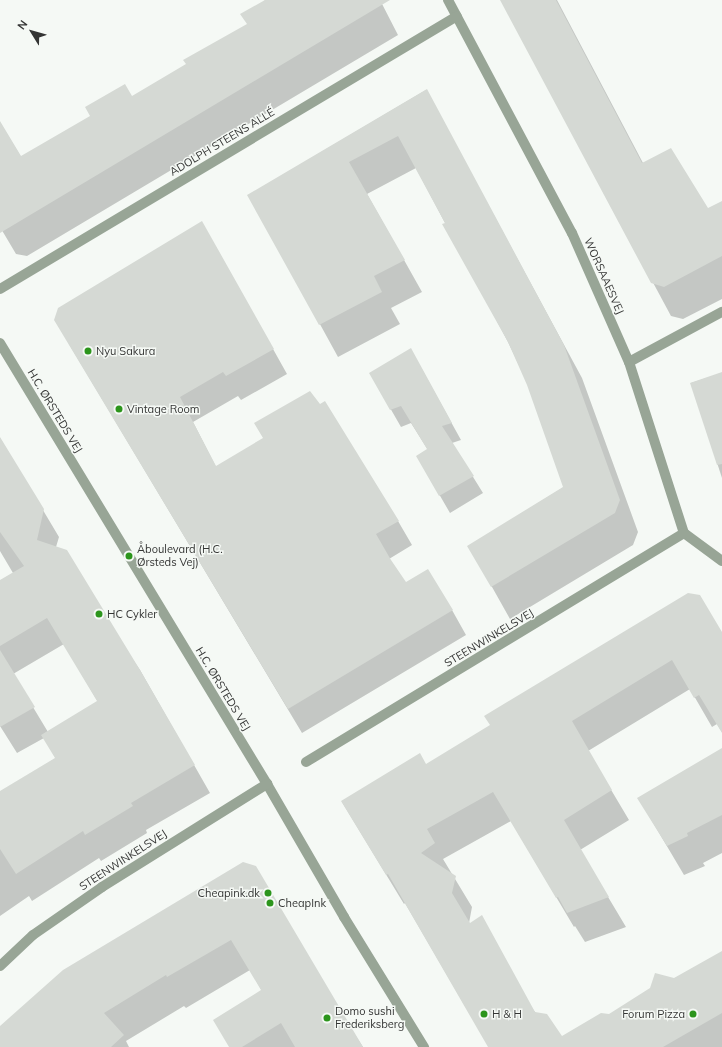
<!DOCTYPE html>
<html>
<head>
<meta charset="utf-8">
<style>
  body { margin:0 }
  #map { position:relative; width:722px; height:1047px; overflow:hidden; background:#f5f9f5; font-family:Mulish,sans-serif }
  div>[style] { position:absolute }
  .shadow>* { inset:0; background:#0003 }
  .building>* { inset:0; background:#d5d9d4 }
  .minor>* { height:10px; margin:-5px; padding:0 5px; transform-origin:5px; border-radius:5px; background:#98a596 }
  .dots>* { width:11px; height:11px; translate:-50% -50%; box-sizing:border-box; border:2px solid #f5f9f5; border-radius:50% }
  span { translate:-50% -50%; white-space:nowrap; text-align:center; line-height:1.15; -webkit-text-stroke:3px #f5f9f5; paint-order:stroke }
  .street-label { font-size:11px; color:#343534 }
  .poi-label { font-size:11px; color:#343534 }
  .left { translate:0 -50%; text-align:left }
  .right { translate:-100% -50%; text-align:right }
  .north { position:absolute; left:12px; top:12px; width:40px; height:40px; -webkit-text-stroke:3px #f5f9f5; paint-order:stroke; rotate:307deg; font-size:11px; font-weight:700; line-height:16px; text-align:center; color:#343534 }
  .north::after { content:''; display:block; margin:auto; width:14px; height:18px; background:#343534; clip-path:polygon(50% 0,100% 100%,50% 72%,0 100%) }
</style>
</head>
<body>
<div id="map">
  <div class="shadow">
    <div style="clip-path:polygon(265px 0,380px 0,398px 35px,27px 256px,16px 254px,0 227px,0 123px,21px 157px,132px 97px,187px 65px,248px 25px)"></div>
    <div style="clip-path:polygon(501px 0,557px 0,643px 163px,708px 210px,722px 202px,722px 299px,683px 319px,671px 316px)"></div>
    <div style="clip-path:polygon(426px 90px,582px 378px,638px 532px,633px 545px,510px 619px,469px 546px,564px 487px,528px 384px,508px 342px,416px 168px,367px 194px,422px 292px,391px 308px,400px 324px,338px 357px,249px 195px)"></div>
    <div style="clip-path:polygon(216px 247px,287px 374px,241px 400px,238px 396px,193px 422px,216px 467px,398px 521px,412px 545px,389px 559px,405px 583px,452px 610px,466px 635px,302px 733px,69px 344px)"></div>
    <div style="clip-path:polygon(420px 366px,461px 440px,452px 443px,483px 493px,450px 513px,417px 456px,428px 450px,411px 423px,401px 427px,370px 373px)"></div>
    <div style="clip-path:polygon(722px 373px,722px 478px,691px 383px)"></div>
    <div style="clip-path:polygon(evenodd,0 438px,59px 537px,56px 547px,140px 670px,210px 793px,146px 830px,147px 833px,101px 861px,99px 858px,32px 901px,29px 896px,0 916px,0 793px,56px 758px,44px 738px,17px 753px,0 726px,0 581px,13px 573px,0 551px,0 438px,64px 644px,98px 702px,48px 732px,13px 674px,64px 644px)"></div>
    <div style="clip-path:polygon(722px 634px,722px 732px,717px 724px,712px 727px,690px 689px,588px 751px,629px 820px,580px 850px,626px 927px,585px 942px,575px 926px,574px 927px,511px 821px,443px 859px,472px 907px,469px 923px,535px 1012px,562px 1037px,609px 1015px,722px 952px,722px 1047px,489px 1047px,405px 903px,404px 904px,342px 802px)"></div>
    <div style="clip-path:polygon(722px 749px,722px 853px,703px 863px,705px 866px,684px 875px,639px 799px)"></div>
    <div style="clip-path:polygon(243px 863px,363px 1047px,230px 1047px,262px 991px,250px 970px,186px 1008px,184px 1006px,126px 1041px,129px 1047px,0 1047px,0 1027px)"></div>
  </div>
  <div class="building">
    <div style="clip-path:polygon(265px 0,390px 0,0 233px,0 121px,21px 156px,90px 116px,85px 107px,125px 84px,132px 96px,186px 64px,183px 60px,247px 24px,240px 14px)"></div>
    <div style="clip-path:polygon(500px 0,556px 0,642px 163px,671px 148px,708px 208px,722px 201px,722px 256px,664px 287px,651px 283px)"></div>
    <div style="clip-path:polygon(427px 89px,564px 345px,620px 500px,615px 513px,491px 587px,467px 546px,563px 487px,527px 385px,508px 342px,442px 224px,445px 223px,398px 136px,349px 162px,405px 260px,374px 276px,382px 292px,319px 325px,247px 195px)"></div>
    <div style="clip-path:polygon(202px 221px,274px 349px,226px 376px,223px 372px,180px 397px,216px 466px,263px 438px,254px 423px,310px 391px,320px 404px,325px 401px,399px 521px,376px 534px,391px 560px,406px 582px,428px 569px,453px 610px,288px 709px,54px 320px,58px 308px)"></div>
    <div style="clip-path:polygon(411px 348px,452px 423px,442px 426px,474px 476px,439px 496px,416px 456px,427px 449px,401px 406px,390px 410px,369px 373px)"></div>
    <div style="clip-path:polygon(722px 372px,722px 464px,717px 465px,690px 383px)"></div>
    <div style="clip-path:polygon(0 437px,44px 509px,37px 540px,67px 550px,140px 670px,195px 765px,131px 803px,133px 806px,85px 835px,83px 831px,16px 874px,0 849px,0 791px,55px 758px,41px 735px,97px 701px,47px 618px,0 646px,0 580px,24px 566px,0 532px)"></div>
    <div style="clip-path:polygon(688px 593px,700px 595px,722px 632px,722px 733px,699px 695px,694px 698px,672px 660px,572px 721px,612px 790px,564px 820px,609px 897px,567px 913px,558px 897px,556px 898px,493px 792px,427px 829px,435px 843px,421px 853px,456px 876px,452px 893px,470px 923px,482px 915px,535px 1012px,547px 1014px,562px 1036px,601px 1013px,609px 1014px,650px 988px,655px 973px,674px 978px,722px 951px,722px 1013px,663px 1047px,488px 1047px,388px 874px,386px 875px,341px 801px,420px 753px,426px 764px,490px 725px,484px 716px)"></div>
    <div style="clip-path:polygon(0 650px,35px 707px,0 727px)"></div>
    <div style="clip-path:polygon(722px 748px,722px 815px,687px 833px,688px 836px,667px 846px,637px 798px)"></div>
    <div style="clip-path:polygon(243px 862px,256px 866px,363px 1047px,295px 1047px,281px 1023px,242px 1047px,229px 1047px,213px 1020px,261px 990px,231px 940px,167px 977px,166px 975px,104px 1013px,124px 1035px,111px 1047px,0 1047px,0 1026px,63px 970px)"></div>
  </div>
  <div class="minor">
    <div style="left:448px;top:0;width:264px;rotate:62deg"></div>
    <div style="left:572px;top:233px;width:141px;rotate:66.2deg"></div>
    <div style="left:629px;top:362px;width:180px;rotate:72.2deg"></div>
    <div style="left:684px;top:533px;width:47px;rotate:36.4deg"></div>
    <div style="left:0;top:289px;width:532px;rotate:-30.85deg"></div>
    <div style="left:0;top:343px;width:516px;rotate:58.81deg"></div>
    <div style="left:267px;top:784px;width:154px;rotate:59.9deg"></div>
    <div style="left:344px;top:917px;width:153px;rotate:58.4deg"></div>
    <div style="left:629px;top:362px;width:106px;rotate:-28.3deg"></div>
    <div style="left:306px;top:762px;width:442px;rotate:-31.2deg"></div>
    <div style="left:0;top:966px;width:45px;rotate:-43.2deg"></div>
    <div style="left:33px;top:935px;width:84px;rotate:-34.8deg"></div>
    <div style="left:102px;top:887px;width:195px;rotate:-32deg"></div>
  </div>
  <div class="dots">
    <div style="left:88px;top:351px;background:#2c951c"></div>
    <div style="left:119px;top:409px;background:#2c951c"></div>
    <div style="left:129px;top:556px;background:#2c951c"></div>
    <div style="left:99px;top:614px;background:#2c951c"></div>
    <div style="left:268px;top:893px;background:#2c951c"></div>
    <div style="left:270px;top:903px;background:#2c951c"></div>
    <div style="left:484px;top:1014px;background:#2c951c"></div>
    <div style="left:693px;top:1014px;background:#2c951c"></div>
    <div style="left:327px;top:1018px;background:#2c951c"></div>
  </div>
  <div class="street-label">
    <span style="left:222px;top:142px;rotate:-31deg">ADOLPH STEENS ALLÉ</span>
    <span style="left:604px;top:276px;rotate:66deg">WORSAAESVEJ</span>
    <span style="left:55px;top:411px;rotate:59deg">H.C. ØRSTEDS VEJ</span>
    <span style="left:489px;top:638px;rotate:-31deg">STEENWINKELSVEJ</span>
    <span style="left:223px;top:689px;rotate:59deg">H.C. ØRSTEDS VEJ</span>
    <span style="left:123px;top:860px;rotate:-33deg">STEENWINKELSVEJ</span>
  </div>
  <div class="poi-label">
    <span class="left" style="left:96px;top:351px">Nyu Sakura</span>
    <span class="left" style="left:127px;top:409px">Vintage Room</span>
    <span class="left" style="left:137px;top:556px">Åboulevard (H.C.<br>Ørsteds Vej)</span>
    <span class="left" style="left:107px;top:614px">HC Cykler</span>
    <span class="right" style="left:260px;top:893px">Cheapink.dk</span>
    <span class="left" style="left:278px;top:903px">CheapInk</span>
    <span class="left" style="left:335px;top:1018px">Domo sushi<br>Frederiksberg</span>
    <span class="left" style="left:492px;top:1014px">H &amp; H</span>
    <span class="right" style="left:685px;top:1014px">Forum Pizza</span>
  </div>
  <div class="north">N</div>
</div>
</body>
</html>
